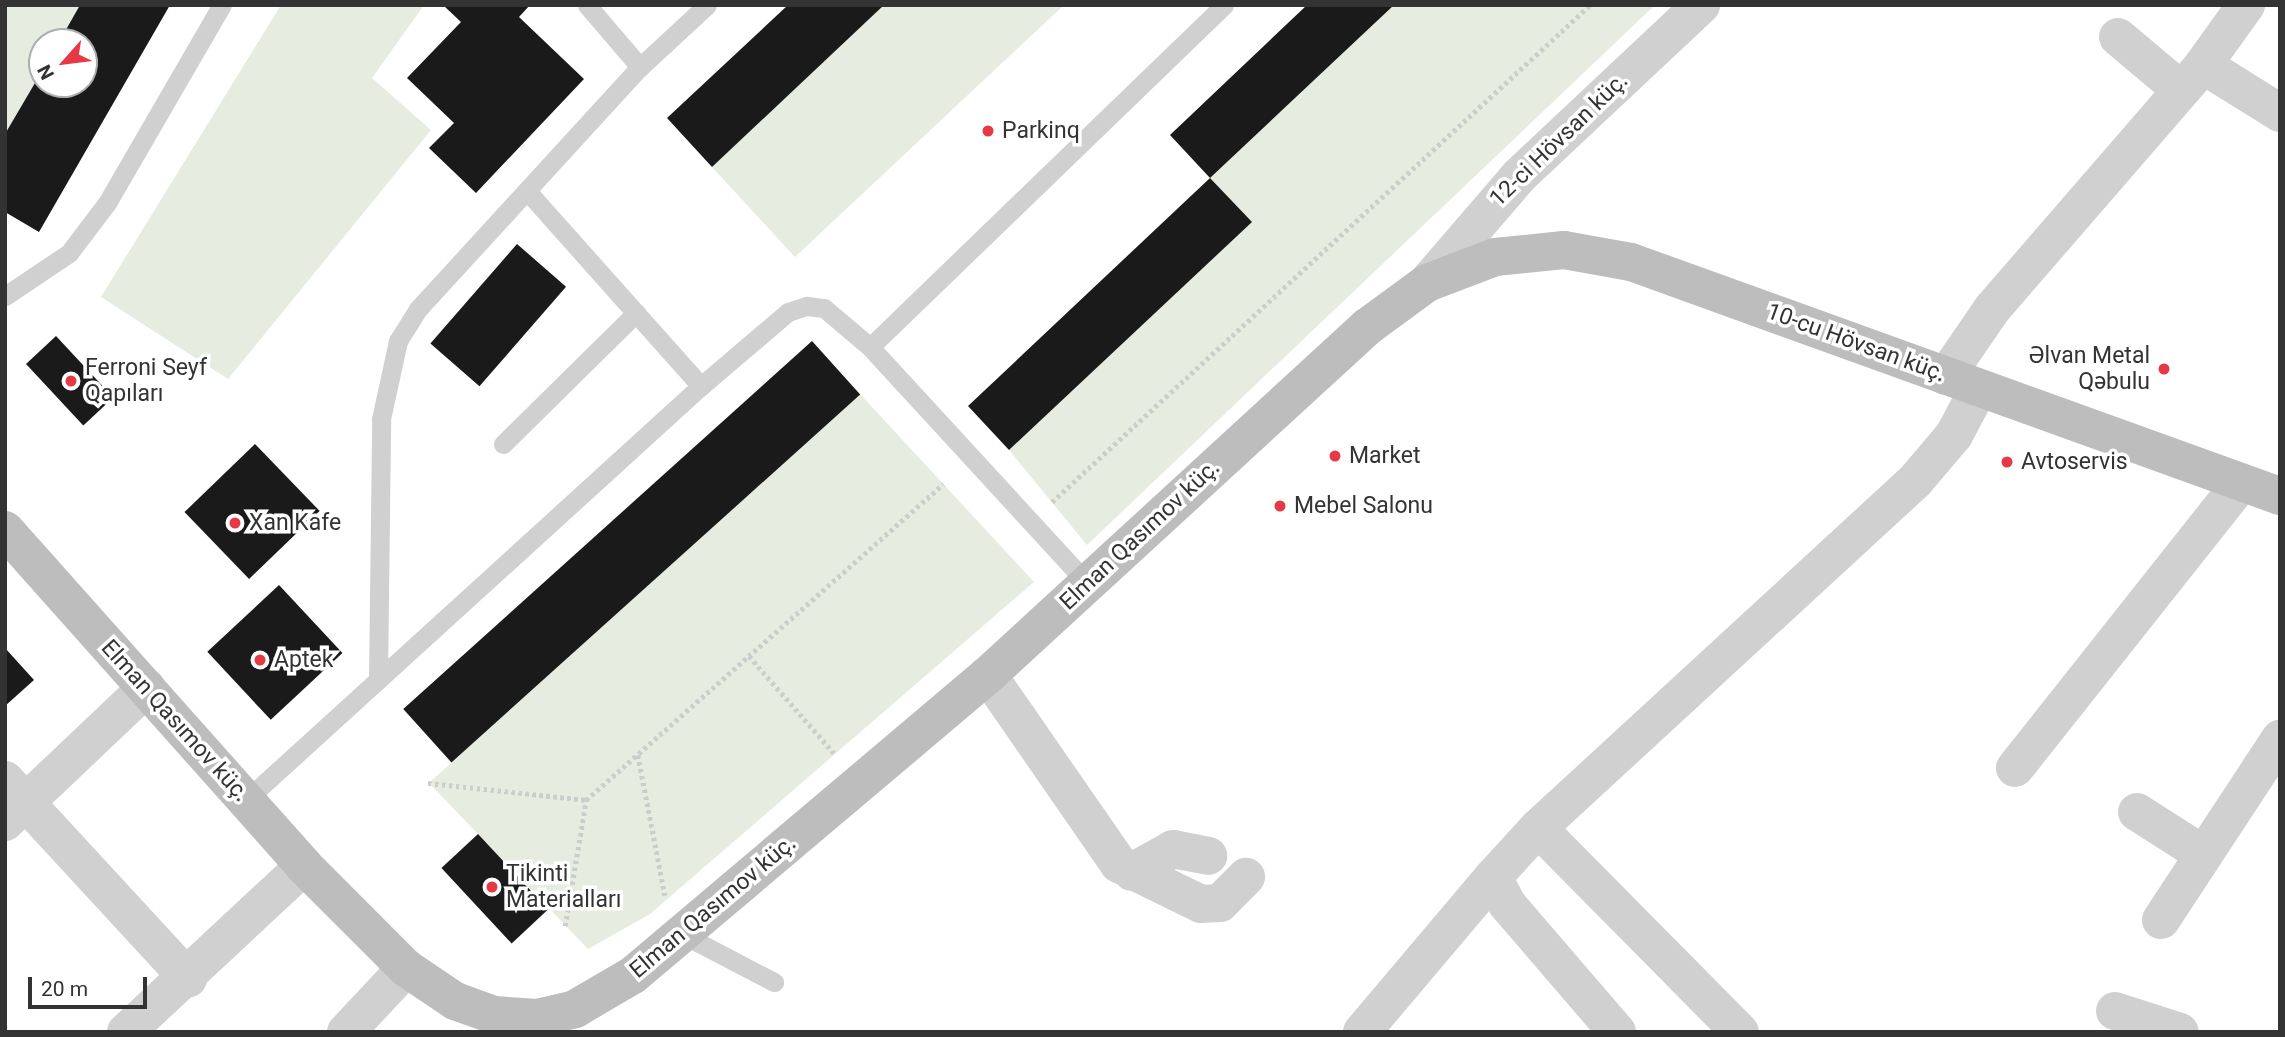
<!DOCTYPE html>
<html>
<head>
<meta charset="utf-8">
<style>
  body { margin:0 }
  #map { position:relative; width:2285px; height:1037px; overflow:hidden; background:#fff; font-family:Roboto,sans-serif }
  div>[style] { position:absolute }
  .green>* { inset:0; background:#e6ecdf }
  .building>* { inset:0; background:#1a1a1a; transform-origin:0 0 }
  .path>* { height:4.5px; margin-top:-2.25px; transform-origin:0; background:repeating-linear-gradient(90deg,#cdcdcd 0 3.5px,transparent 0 7px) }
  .service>* { height:19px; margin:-9.5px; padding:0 9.5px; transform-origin:9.5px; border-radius:9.5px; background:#d0d0d0 }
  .minor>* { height:38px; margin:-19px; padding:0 19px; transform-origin:19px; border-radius:19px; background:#d0d0d0 }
  .tertiary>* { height:38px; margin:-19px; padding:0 19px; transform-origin:19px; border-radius:19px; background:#d0d0d0 }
  .secondary>* { height:38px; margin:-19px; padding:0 19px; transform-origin:19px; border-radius:19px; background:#bdbdbd }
  .dots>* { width:19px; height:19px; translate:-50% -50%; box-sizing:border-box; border:4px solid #fff; border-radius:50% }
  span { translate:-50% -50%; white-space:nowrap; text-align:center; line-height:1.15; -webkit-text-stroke:7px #fff; paint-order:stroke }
  .poi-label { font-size:23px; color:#333 }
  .left { translate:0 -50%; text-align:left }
  .right { translate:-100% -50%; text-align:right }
  .street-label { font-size:23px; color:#333 }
  .frame { position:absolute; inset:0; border:7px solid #333; pointer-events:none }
  .north { position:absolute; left:28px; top:28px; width:70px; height:70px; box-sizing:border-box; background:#fff; border:2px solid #adadad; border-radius:50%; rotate:242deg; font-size:19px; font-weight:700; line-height:28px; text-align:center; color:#333 }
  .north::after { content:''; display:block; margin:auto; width:24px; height:32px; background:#e63946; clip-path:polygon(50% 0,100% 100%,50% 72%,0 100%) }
  .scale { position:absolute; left:28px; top:977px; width:119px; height:32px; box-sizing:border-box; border:4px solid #333; border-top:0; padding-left:9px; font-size:21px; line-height:24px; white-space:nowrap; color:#333; -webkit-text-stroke:5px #fff; paint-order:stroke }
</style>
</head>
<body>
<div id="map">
  <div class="green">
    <div style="clip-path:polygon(5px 5px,80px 5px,59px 42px,42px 42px,42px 71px,5px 134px)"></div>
    <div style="clip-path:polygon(281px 5px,424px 5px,372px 78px,431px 130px,228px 379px,101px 297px)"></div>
    <div style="clip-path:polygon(884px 5px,1064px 5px,795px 257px,712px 167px)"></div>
    <div style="clip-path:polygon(1394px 5px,1655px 5px,1087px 545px,1009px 450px,1251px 222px,1210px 178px)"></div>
    <div style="clip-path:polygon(860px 394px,1034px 582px,650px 914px,588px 949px,429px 783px)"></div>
  </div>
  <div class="building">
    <div style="clip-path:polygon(80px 5px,170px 5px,39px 232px,5px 212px,5px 134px,42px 71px,42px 84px,84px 84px,84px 42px,59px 42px)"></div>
    <div style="clip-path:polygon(443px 5px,530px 5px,519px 17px,584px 79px,476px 193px,429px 148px,454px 123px,407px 78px,461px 22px)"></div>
    <div style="clip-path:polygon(788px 5px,884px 5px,712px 167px,667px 118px)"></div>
    <div style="clip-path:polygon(1307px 5px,1394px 5px,1210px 178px,1252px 222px,1009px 450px,968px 406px,1210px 178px,1170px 135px)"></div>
    <div style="left:517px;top:244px;width:65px;height:132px;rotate:41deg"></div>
    <div style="left:56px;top:336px;width:84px;height:41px;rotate:47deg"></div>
    <div style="left:812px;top:341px;width:72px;height:550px;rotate:48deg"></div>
    <div style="left:255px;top:444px;width:93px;height:98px;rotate:46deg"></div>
    <div style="left:279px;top:585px;width:93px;height:98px;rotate:47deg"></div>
    <div style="clip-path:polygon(5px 648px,34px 680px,5px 706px)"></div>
    <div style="left:478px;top:834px;width:103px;height:50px;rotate:47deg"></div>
  </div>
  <div class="path">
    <div style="left:1052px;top:502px;width:732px;rotate:-42.73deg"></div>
    <div style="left:749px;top:656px;width:129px;rotate:48.8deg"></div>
    <div style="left:638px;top:755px;width:143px;rotate:79.1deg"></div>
    <div style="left:428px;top:783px;width:159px;rotate:6.1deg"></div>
    <div style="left:586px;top:800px;width:477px;rotate:-41.5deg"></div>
    <div style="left:565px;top:926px;width:128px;rotate:-80.5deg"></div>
  </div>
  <div class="service">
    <div style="left:587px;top:5px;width:82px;rotate:49.5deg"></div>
    <div style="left:528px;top:192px;width:260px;rotate:48.3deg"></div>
    <div style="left:5px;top:296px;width:77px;rotate:-33.9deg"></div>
    <div style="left:69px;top:253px;width:63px;rotate:-52.8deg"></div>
    <div style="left:107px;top:203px;width:229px;rotate:-59.9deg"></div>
    <div style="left:870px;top:347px;width:492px;rotate:-44deg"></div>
    <div style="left:503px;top:444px;width:187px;rotate:-44.6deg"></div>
    <div style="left:378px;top:680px;width:261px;rotate:-89.3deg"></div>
    <div style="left:381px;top:419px;width:80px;rotate:-77.7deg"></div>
    <div style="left:398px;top:341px;width:38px;rotate:-58deg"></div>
    <div style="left:418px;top:309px;width:328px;rotate:-47.5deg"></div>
    <div style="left:640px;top:67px;width:91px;rotate:-42.8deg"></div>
    <div style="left:246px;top:800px;width:615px;rotate:-42.3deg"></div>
    <div style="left:701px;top:386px;width:114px;rotate:-40.4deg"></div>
    <div style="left:788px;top:312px;width:20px;rotate:-18deg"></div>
    <div style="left:807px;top:306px;width:17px;rotate:7deg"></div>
    <div style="left:824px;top:308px;width:60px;rotate:40.3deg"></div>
    <div style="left:870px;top:347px;width:321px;rotate:47.4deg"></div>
    <div style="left:682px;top:934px;width:104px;rotate:27.6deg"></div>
  </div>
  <div class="minor">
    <div style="left:2118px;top:37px;width:82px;rotate:40.1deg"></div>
    <div style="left:2203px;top:65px;width:91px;rotate:31.9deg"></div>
    <div style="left:1946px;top:376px;width:81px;rotate:-55.5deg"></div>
    <div style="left:1992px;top:309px;width:323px;rotate:-49.1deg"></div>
    <div style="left:2203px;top:65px;width:74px;rotate:-54.4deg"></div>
    <div style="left:988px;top:675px;width:230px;rotate:55.3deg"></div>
    <div style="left:1119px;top:864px;width:91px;rotate:26deg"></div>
    <div style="left:1201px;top:904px;width:19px;rotate:-3deg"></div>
    <div style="left:1220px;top:903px;width:37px;rotate:-45deg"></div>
    <div style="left:2015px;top:768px;width:364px;rotate:-51.6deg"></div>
    <div style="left:5px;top:780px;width:270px;rotate:47.3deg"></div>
    <div style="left:2137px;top:812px;width:78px;rotate:32.5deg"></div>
    <div style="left:5px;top:822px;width:195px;rotate:-43.5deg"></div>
    <div style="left:1538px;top:828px;width:287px;rotate:45.3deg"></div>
    <div style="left:1132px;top:872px;width:47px;rotate:-29.3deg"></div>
    <div style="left:1173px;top:849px;width:36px;rotate:11deg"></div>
    <div style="left:2161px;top:920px;width:217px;rotate:-56.7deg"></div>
    <div style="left:2115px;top:1011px;width:68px;rotate:17.9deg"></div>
    <div style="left:126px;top:1032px;width:243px;rotate:-43deg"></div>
    <div style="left:346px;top:1032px;width:88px;rotate:-46.8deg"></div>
    <div style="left:1362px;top:1032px;width:203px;rotate:-49.8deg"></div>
    <div style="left:1617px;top:1032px;width:169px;rotate:-130.7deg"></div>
    <div style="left:1507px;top:904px;width:30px;rotate:-117deg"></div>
    <div style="left:1493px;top:877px;width:67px;rotate:-47.4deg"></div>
    <div style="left:1538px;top:828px;width:512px;rotate:-42.63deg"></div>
    <div style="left:1915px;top:481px;width:60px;rotate:-49.7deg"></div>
    <div style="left:1954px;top:435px;width:53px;rotate:-62deg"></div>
  </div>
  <div class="tertiary">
    <div style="left:1427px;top:283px;width:141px;rotate:-49.3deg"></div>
    <div style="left:1519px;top:176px;width:250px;rotate:-43.2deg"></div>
  </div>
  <div class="secondary">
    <div style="left:5px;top:530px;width:450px;rotate:48.3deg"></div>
    <div style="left:304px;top:866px;width:144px;rotate:45deg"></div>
    <div style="left:406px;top:968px;width:59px;rotate:34deg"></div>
    <div style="left:455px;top:1001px;width:41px;rotate:19.7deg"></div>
    <div style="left:494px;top:1015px;width:43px;rotate:4deg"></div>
    <div style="left:537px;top:1018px;width:39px;rotate:-13deg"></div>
    <div style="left:575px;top:1009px;width:67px;rotate:-30.4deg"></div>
    <div style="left:633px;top:975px;width:465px;rotate:-40.2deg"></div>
    <div style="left:988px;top:675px;width:515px;rotate:-42.56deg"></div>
    <div style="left:1367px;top:327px;width:74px;rotate:-36.3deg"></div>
    <div style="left:1427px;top:283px;width:73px;rotate:-20.9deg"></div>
    <div style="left:1495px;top:257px;width:69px;rotate:-5.8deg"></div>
    <div style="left:1564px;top:250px;width:68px;rotate:10.2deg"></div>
    <div style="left:1631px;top:262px;width:690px;rotate:19.83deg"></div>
  </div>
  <div class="dots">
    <div style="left:988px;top:131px;background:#e63946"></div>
    <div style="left:2164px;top:369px;background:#e63946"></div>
    <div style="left:71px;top:381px;background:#e63946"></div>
    <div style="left:1335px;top:456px;background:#e63946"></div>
    <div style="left:2007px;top:462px;background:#e63946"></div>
    <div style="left:1280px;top:506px;background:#e63946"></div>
    <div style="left:235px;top:523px;background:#e63946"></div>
    <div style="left:260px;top:660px;background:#e63946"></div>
    <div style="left:492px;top:887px;background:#e63946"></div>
  </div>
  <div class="poi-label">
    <span class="left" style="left:1002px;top:131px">Parkinq</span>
    <span class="right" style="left:2150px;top:369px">Əlvan Metal<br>Qəbulu</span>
    <span class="left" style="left:85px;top:381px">Ferroni Seyf<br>Qapıları</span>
    <span class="left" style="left:1349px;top:456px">Market</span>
    <span class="left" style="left:2021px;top:462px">Avtoservis</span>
    <span class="left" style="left:1294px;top:506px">Mebel Salonu</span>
    <span class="left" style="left:249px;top:523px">Xan Kafe</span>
    <span class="left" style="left:274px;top:660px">Aptek</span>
    <span class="left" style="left:506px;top:887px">Tikinti<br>Materialları</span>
  </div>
  <div class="street-label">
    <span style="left:1559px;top:140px;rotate:-44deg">12-ci Hövsan küç.</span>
    <span style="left:1856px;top:343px;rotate:20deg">10-cu Hövsan küç.</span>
    <span style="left:1140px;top:535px;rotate:-43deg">Elman Qasımov küç.</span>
    <span style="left:175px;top:721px;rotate:48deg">Elman Qasımov küç.</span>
    <span style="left:713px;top:907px;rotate:-40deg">Elman Qasımov küç.</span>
  </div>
  <div class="frame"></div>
  <div class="north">N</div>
  <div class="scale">20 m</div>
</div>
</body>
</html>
